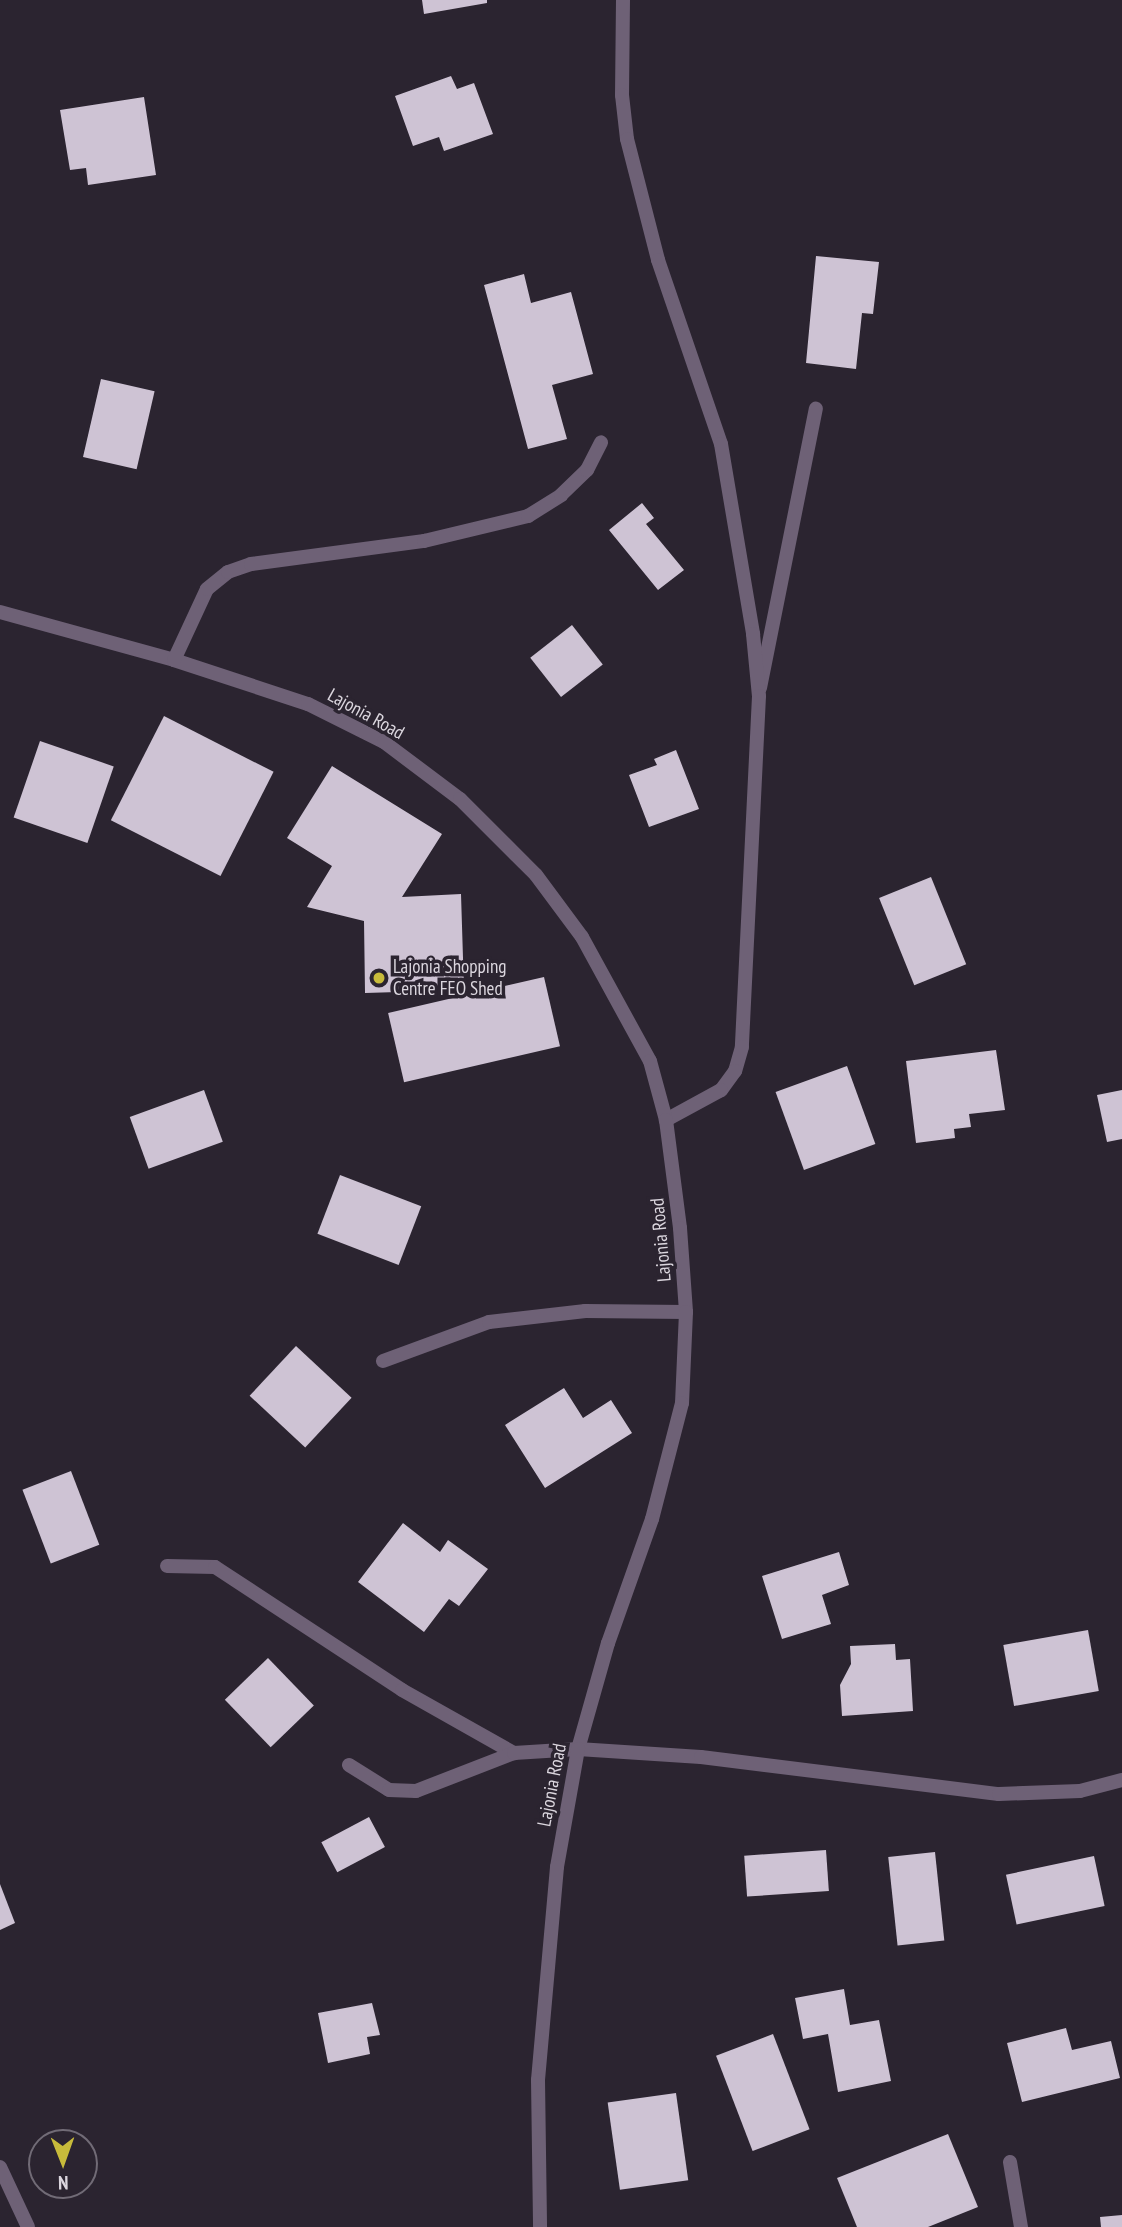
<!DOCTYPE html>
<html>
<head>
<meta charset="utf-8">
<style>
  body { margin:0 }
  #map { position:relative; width:1122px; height:2227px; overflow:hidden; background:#2b2430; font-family:"PT Sans Narrow",sans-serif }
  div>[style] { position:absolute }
  .building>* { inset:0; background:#cec3d4; transform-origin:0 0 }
  .service>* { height:14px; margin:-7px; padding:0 7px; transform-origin:7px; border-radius:7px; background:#6e6176 }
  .minor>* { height:14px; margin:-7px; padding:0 7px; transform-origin:7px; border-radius:7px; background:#6e6176 }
  .dots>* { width:19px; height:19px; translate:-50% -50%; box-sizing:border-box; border:4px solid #2b2430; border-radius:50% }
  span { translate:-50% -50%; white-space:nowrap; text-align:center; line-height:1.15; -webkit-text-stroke:7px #2b2430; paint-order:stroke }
  .street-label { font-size:19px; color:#dbd6de }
  .poi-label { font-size:19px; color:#dbd6de }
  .left { translate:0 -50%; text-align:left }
  .north { position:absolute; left:28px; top:2129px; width:70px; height:70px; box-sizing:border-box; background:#2b2430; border:2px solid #716b76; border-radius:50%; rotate:179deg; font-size:19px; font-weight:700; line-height:28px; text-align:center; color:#dbd6de }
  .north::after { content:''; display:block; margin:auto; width:24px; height:32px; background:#c8bb3b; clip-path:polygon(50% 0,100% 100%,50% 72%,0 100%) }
</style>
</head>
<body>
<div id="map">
  <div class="building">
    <div style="clip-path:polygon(422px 0,487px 0,487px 3px,424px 14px)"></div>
    <div style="clip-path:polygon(451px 76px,457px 89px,474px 83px,493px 134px,444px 151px,439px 137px,413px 146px,395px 96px)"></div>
    <div style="clip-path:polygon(144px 97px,156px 175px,88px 185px,86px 168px,70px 170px,60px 110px)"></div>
    <div style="clip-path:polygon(816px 256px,879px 262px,873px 314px,862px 313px,856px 369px,806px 363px)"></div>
    <div style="clip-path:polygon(524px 274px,531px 303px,571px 292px,593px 374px,552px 385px,567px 439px,528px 449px,484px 285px)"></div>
    <div style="left:101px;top:379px;width:55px;height:80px;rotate:13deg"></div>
    <div style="clip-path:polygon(642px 503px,654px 518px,646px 524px,684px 570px,658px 590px,609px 530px)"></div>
    <div style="left:572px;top:625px;width:50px;height:53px;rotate:52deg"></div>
    <div style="left:164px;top:716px;width:123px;height:117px;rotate:27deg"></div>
    <div style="left:40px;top:741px;width:78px;height:81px;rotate:19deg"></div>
    <div style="clip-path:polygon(676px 750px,699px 809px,649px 827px,629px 775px,657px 765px,654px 759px)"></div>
    <div style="clip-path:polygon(332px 766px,442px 834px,402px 897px,461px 894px,464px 990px,365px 993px,364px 921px,307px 907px,332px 866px,287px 838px)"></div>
    <div style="left:931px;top:877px;width:94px;height:56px;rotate:68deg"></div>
    <div style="left:544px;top:977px;width:71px;height:160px;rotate:77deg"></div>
    <div style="clip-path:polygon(996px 1050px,1005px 1110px,969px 1114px,971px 1127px,954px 1129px,955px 1138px,916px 1143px,906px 1061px)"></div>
    <div style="left:847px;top:1066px;width:83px;height:76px;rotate:70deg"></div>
    <div style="left:204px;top:1090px;width:55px;height:79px;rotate:70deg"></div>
    <div style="clip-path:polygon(1122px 1090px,1122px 1139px,1107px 1142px,1097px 1095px)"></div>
    <div style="left:340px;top:1175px;width:87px;height:63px;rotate:21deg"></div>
    <div style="left:296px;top:1346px;width:76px;height:68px;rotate:43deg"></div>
    <div style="clip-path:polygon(564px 1388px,583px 1418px,611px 1400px,632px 1433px,545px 1488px,505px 1425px)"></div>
    <div style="left:71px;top:1471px;width:79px;height:52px;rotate:69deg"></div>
    <div style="clip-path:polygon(403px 1523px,440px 1552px,448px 1540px,488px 1569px,459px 1606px,449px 1599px,424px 1632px,358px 1582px)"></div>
    <div style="clip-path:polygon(839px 1552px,849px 1585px,822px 1595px,831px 1624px,782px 1639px,762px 1576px)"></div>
    <div style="left:1088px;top:1630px;width:62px;height:86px;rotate:80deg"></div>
    <div style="clip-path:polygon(895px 1644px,896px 1660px,910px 1659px,913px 1711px,842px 1716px,840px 1685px,851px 1664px,850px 1646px)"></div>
    <div style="left:268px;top:1658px;width:66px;height:60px;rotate:46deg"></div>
    <div style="left:369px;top:1817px;width:34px;height:54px;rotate:62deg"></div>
    <div style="left:826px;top:1850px;width:41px;height:82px;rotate:86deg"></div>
    <div style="left:935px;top:1852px;width:89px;height:47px;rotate:84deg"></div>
    <div style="left:1094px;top:1856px;width:51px;height:90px;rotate:78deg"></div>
    <div style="clip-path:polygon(0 1884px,15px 1923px,0 1930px)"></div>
    <div style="clip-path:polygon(844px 1989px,850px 2025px,879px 2020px,891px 2081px,838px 2092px,828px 2034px,803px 2039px,795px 1998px)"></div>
    <div style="clip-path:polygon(372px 2003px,380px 2035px,367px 2037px,370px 2054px,328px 2063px,318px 2013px)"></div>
    <div style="clip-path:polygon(1066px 2028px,1072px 2050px,1111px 2041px,1120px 2078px,1022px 2102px,1007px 2043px)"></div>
    <div style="left:773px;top:2034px;width:102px;height:61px;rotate:69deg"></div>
    <div style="left:676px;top:2093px;width:88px;height:69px;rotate:82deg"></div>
    <div style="clip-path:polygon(948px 2134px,978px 2207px,928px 2227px,857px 2227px,837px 2178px)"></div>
    <div style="clip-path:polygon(1122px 2215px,1122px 2227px,1101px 2227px,1100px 2217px)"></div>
  </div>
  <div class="service">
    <div style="left:760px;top:688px;width:285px;rotate:-78.7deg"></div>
    <div style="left:383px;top:1361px;width:113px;rotate:-20.2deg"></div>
    <div style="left:489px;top:1322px;width:97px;rotate:-6.5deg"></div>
    <div style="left:585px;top:1311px;width:101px;rotate:0.6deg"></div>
    <div style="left:167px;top:1566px;width:48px;rotate:1.2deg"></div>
    <div style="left:215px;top:1567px;width:224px;rotate:33.3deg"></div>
    <div style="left:402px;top:1690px;width:129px;rotate:29.4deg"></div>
    <div style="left:349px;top:1765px;width:47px;rotate:32deg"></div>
    <div style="left:389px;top:1790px;width:27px;rotate:2deg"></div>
    <div style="left:416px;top:1791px;width:105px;rotate:-21.2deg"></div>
    <div style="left:514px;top:1753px;width:64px;rotate:-3.6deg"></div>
    <div style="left:578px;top:1749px;width:123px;rotate:3.7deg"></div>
    <div style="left:701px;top:1757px;width:300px;rotate:7.1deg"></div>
    <div style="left:999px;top:1794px;width:81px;rotate:-2.1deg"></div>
    <div style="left:1080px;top:1791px;width:43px;rotate:-14.7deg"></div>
    <div style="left:1010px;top:2162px;width:66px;rotate:80.4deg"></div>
    <div style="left:0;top:2167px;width:66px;rotate:65deg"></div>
  </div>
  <div class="minor">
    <div style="left:623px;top:0;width:95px;rotate:90.6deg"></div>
    <div style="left:622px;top:95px;width:44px;rotate:83.5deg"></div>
    <div style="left:627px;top:139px;width:125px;rotate:75.6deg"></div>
    <div style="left:658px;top:260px;width:194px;rotate:71.1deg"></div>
    <div style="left:721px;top:444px;width:193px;rotate:80.4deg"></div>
    <div style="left:753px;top:634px;width:62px;rotate:84.5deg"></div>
    <div style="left:759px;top:696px;width:351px;rotate:92.8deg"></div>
    <div style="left:742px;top:1047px;width:25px;rotate:106deg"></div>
    <div style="left:735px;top:1071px;width:24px;rotate:126deg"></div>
    <div style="left:721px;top:1090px;width:63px;rotate:151.4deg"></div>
    <div style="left:0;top:612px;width:180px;rotate:15.4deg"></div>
    <div style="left:174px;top:660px;width:141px;rotate:18.2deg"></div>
    <div style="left:308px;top:704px;width:85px;rotate:26.6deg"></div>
    <div style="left:384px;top:742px;width:95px;rotate:36.9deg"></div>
    <div style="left:460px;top:799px;width:107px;rotate:45deg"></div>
    <div style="left:536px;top:875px;width:77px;rotate:53.4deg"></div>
    <div style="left:582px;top:937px;width:141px;rotate:61.3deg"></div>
    <div style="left:650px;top:1061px;width:61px;rotate:74.8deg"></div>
    <div style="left:666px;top:1120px;width:109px;rotate:82.6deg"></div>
    <div style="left:680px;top:1228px;width:84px;rotate:85.9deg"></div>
    <div style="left:686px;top:1312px;width:91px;rotate:92.5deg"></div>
    <div style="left:682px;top:1403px;width:120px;rotate:104.5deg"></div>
    <div style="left:652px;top:1519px;width:132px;rotate:109.5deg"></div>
    <div style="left:608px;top:1643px;width:110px;rotate:105.8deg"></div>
    <div style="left:578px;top:1749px;width:120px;rotate:100.1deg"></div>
    <div style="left:557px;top:1867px;width:214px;rotate:95.1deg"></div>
    <div style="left:538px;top:2080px;width:147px;rotate:89.2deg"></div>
    <div style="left:174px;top:660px;width:78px;rotate:-65.1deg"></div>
    <div style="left:207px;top:589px;width:27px;rotate:-39deg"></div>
    <div style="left:228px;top:572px;width:24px;rotate:-19deg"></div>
    <div style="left:251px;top:564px;width:175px;rotate:-7.6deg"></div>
    <div style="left:424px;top:541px;width:107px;rotate:-13.5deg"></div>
    <div style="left:528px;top:516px;width:39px;rotate:-32deg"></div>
    <div style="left:561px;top:495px;width:36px;rotate:-44deg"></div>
    <div style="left:587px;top:470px;width:31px;rotate:-63deg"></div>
  </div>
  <div class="dots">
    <div style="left:379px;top:978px;background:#c8bb3b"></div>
  </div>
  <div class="street-label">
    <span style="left:366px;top:714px;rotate:29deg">Lajonia Road</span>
    <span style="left:661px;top:1240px;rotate:-95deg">Lajonia Road</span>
    <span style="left:552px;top:1785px;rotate:-79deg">Lajonia Road</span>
  </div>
  <div class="poi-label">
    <span class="left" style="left:393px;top:978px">Lajonia Shopping<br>Centre FEO Shed</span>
  </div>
  <div class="north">N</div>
</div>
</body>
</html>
